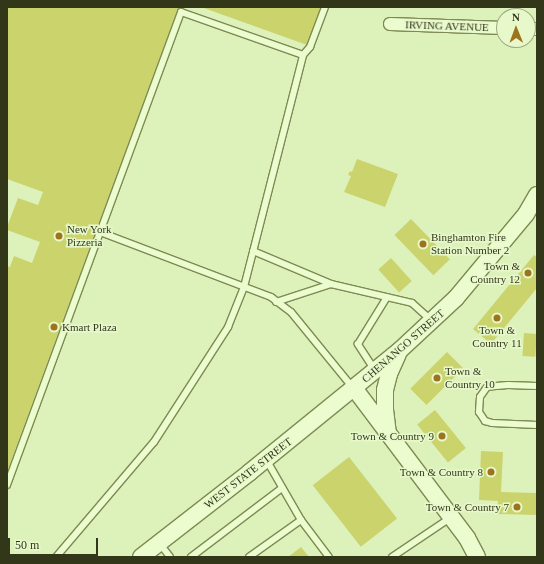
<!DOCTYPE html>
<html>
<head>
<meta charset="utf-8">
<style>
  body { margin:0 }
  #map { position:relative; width:544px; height:564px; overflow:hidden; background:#ddf2bb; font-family:"Times New Roman",serif }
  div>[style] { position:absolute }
  .building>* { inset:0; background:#cbd36d; transform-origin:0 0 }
  .roads { filter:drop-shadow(1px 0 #7f8a53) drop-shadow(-1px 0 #7f8a53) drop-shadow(0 1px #7f8a53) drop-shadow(0 -1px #7f8a53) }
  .service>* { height:6px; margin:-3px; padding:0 3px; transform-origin:3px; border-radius:3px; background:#ebfcce }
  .minor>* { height:12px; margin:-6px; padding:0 6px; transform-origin:6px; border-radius:6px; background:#ebfcce }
  .tertiary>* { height:16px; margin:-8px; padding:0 8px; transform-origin:8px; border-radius:8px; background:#ebfcce }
  .dots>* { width:11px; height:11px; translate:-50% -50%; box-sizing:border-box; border:2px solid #e7f8cb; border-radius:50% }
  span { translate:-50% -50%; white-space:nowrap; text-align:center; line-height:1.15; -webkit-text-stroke:3px #e7f8cb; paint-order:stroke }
  .street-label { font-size:11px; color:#33371a }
  .poi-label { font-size:11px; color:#33371a }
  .left { translate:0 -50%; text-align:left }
  .right { translate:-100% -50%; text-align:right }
  .frame { position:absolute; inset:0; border:8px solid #33371a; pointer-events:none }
  .north { position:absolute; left:496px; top:8px; width:40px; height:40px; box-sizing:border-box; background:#e7f8cb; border:1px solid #9fab84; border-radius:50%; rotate:359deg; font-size:11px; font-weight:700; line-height:16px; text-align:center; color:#33371a }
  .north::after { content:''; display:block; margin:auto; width:14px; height:18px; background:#9e731e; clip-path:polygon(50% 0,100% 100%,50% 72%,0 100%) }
  .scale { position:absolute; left:8px; top:538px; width:90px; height:18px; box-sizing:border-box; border:2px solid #33371a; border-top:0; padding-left:5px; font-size:12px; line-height:14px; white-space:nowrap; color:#33371a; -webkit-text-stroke:3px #e7f8cb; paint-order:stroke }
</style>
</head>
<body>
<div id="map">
  <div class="building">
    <div style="clip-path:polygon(7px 7px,179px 7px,7px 472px,7px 266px,10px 267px,14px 256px,32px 263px,40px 242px,7px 230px,7px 227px,18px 198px,38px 205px,43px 192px,7px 179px)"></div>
    <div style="clip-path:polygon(201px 7px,321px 7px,307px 45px)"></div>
    <div style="clip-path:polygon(357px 159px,398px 174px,385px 207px,344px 192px,351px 176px,348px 175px,350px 171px,352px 172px)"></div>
    <div style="left:411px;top:219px;width:56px;height:23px;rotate:46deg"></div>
    <div style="clip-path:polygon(534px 255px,537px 257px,537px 288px,491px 344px,473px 329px)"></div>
    <div style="left:391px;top:258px;width:31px;height:17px;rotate:48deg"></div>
    <div style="left:524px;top:333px;width:13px;height:23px;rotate:4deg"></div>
    <div style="left:447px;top:352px;width:23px;height:52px;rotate:45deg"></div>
    <div style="left:435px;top:410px;width:49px;height:23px;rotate:51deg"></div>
    <div style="clip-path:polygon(481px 451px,503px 452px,501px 492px,537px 493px,537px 515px,497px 514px,498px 501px,479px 500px)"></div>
    <div style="left:349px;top:457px;width:78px;height:46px;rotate:52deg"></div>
    <div style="clip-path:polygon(301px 547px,309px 557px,288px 557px)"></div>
  </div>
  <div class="roads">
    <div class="service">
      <div style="left:100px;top:232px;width:183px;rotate:20.8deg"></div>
      <div style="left:271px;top:297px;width:25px;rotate:37deg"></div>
      <div style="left:291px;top:312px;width:98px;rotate:50.8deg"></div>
      <div style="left:253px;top:251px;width:85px;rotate:22.9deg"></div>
      <div style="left:276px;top:302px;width:58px;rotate:-18.1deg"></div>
      <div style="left:331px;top:284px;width:83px;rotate:13.2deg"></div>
      <div style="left:412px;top:303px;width:25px;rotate:42deg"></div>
      <div style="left:374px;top:369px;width:30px;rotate:-123deg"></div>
      <div style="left:358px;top:344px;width:55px;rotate:-58.3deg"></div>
      <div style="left:537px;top:386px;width:29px;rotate:-178deg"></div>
      <div style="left:508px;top:385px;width:21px;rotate:175deg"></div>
      <div style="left:487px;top:387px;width:12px;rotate:125deg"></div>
      <div style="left:480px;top:397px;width:15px;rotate:94deg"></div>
      <div style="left:479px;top:412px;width:11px;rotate:56deg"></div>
      <div style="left:485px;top:421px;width:7px;rotate:16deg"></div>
      <div style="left:492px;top:423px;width:45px;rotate:2.5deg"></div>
      <div style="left:267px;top:461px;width:68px;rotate:60deg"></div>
      <div style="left:301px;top:520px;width:46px;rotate:52.9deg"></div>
      <div style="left:7px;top:485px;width:504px;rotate:-69.8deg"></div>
      <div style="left:181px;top:12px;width:129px;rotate:19.4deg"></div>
      <div style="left:160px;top:544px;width:16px;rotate:52deg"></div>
      <div style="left:56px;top:557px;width:151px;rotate:-49.6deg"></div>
      <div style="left:154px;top:442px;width:137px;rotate:-57.2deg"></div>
      <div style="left:228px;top:327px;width:43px;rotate:-68.2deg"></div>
      <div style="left:244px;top:287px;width:239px;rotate:-75.7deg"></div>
      <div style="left:303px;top:55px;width:11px;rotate:-49deg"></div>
      <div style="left:310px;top:47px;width:43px;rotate:-69.4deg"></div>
      <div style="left:191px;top:557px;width:114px;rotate:-37.2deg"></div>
      <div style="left:249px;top:557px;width:64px;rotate:-35.4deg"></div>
      <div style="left:392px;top:557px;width:70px;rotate:-33.9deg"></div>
    </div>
    <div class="minor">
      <div style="left:390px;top:24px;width:114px;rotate:2deg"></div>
      <div style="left:528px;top:29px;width:9px"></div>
    </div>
    <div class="tertiary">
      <div style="left:354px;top:388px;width:188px;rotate:53deg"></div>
      <div style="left:467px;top:538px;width:21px;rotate:62deg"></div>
      <div style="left:388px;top:434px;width:25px;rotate:-97deg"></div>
      <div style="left:385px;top:409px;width:19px;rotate:-90deg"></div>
      <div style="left:385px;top:390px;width:16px;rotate:-76deg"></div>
      <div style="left:389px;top:374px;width:22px;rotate:-66deg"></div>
      <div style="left:141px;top:557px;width:138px;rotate:-37.9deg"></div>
      <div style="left:250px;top:472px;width:192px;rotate:-39.1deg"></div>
      <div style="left:399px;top:351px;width:78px;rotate:-42.9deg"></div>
      <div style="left:456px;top:298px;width:109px;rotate:-50.2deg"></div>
      <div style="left:526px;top:214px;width:22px;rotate:-60deg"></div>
    </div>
  </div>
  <div class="dots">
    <div style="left:59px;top:236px;background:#9e731e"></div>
    <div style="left:423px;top:244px;background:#9e731e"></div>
    <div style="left:528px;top:273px;background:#9e731e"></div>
    <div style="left:497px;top:318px;background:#9e731e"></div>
    <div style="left:54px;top:327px;background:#9e731e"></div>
    <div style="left:437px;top:378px;background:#9e731e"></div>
    <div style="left:442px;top:436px;background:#9e731e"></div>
    <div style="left:491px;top:472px;background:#9e731e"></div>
    <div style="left:517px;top:507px;background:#9e731e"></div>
  </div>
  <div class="street-label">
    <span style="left:447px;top:26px;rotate:2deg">IRVING AVENUE</span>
    <span style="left:403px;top:346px;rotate:-41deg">CHENANGO STREET</span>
    <span style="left:248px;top:473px;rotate:-38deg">WEST STATE STREET</span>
  </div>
  <div class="poi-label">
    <span class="left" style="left:67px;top:236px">New York<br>Pizzeria</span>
    <span class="left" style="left:431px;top:244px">Binghamton Fire<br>Station Number 2</span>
    <span class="right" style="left:520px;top:273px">Town &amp;<br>Country 12</span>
    <span class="left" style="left:62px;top:327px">Kmart Plaza</span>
    <span style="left:497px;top:337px">Town &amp;<br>Country 11</span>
    <span class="left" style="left:445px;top:378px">Town &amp;<br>Country 10</span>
    <span class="right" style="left:434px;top:436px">Town &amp; Country 9</span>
    <span class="right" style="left:483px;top:472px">Town &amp; Country 8</span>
    <span class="right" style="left:509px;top:507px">Town &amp; Country 7</span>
  </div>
  <div class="frame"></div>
  <div class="north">N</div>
  <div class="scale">50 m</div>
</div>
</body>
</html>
